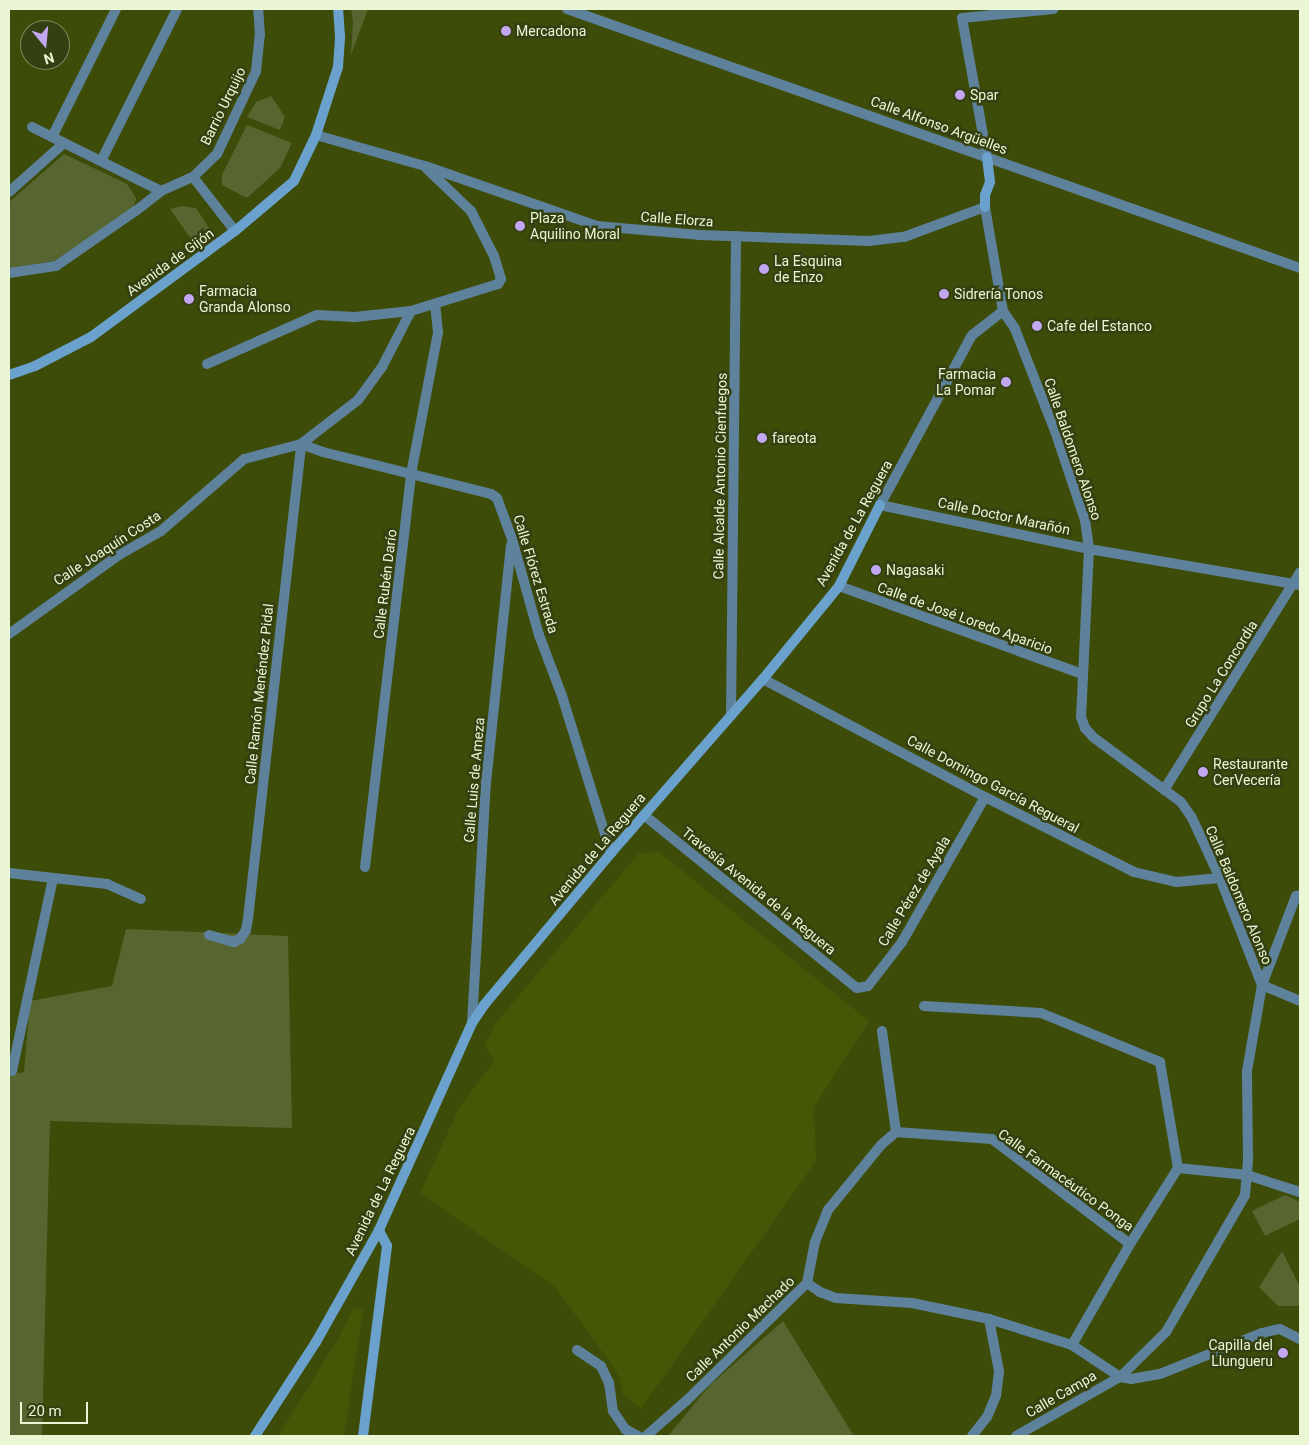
<!DOCTYPE html>
<html>
<head>
<meta charset="utf-8">
<style>
  body { margin:0 }
  #map { position:relative; width:1309px; height:1445px; overflow:hidden; background:#3d4c09; font-family:Roboto,sans-serif }
  div>[style] { position:absolute }
  .built>* { inset:0; background:#455607 }
  .green>* { inset:0; background:#576630 }
  .street>* { height:10px; margin:-5px; padding:0 5px; transform-origin:5px; border-radius:5px; background:#5f829c }
  .secondary>* { height:10px; margin:-5px; padding:0 5px; transform-origin:5px; border-radius:5px; background:#6ba2cd }
  .dots>* { width:14px; height:14px; translate:-50% -50%; box-sizing:border-box; border:2px solid #344011; border-radius:50% }
  span { translate:-50% -50%; white-space:nowrap; text-align:center; line-height:1.15; -webkit-text-stroke:5px #344011; paint-order:stroke }
  .poi-label { font-size:14px; color:#ebf6d5 }
  .left { translate:0 -50%; text-align:left }
  .right { translate:-100% -50%; text-align:right }
  .street-label { font-size:14px; color:#ebf6d5 }
  .frame { position:absolute; inset:0; border:10px solid #ebf6d5; pointer-events:none }
  .north { position:absolute; left:20px; top:20px; width:50px; height:50px; box-sizing:border-box; background:#344011; border:1px solid #7d895f; border-radius:50%; rotate:163deg; font-size:14px; font-weight:700; line-height:20px; text-align:center; color:#ebf6d5 }
  .north::after { content:''; display:block; margin:auto; width:18px; height:22px; background:#c4a7f1; clip-path:polygon(50% 0,100% 100%,50% 72%,0 100%) }
  .scale { position:absolute; left:20px; top:1402px; width:68px; height:22px; box-sizing:border-box; border:2px solid #ebf6d5; border-top:0; padding-left:6px; font-size:15px; line-height:18px; white-space:nowrap; color:#ebf6d5; -webkit-text-stroke:4px #344011; paint-order:stroke }
</style>
</head>
<body>
<div id="map">
  <div class="built">
    <div style="clip-path:polygon(659px 852px,869px 1021px,814px 1107px,816px 1161px,641px 1409px,624px 1395px,617px 1372px,555px 1287px,420px 1193px,459px 1108px,494px 1061px,485px 1045px,495px 1024px,638px 854px)"></div>
    <div style="clip-path:polygon(354px 1307px,363px 1310px,344px 1436px,278px 1436px,338px 1339px)"></div>
  </div>
  <div class="green">
    <div style="clip-path:polygon(351px 9px,368px 9px,351px 55px,353px 21px)"></div>
    <div style="clip-path:polygon(271px 96px,285px 117px,280px 130px,247px 117px,256px 102px)"></div>
    <div style="clip-path:polygon(247px 125px,292px 143px,280px 168px,247px 198px,222px 185px,222px 175px)"></div>
    <div style="clip-path:polygon(64px 154px,127px 184px,136px 198px,135px 203px,131px 209px,54px 261px,9px 268px,9px 202px)"></div>
    <div style="clip-path:polygon(182px 206px,196px 208px,209px 228px,191px 239px,170px 209px)"></div>
    <div style="clip-path:polygon(126px 929px,288px 936px,292px 1128px,50px 1121px,42px 1436px,9px 1436px,9px 1075px,24px 1072px,30px 1001px,112px 986px)"></div>
    <div style="clip-path:polygon(1285px 1195px,1300px 1202px,1300px 1219px,1265px 1236px,1252px 1211px)"></div>
    <div style="clip-path:polygon(1282px 1251px,1300px 1287px,1300px 1306px,1278px 1306px,1259px 1287px)"></div>
    <div style="clip-path:polygon(783px 1321px,854px 1436px,668px 1436px,710px 1385px)"></div>
  </div>
  <div class="street">
    <div style="left:567px;top:9px;width:777px;rotate:19.46deg"></div>
    <div style="left:32px;top:127px;width:144px;rotate:26.4deg"></div>
    <div style="left:316px;top:135px;width:113px;rotate:15.9deg"></div>
    <div style="left:425px;top:166px;width:182px;rotate:19.2deg"></div>
    <div style="left:597px;top:226px;width:102px;rotate:5deg"></div>
    <div style="left:699px;top:235px;width:170px;rotate:2deg"></div>
    <div style="left:869px;top:241px;width:35px;rotate:-7deg"></div>
    <div style="left:904px;top:237px;width:86px;rotate:-20.3deg"></div>
    <div style="left:985px;top:207px;width:106px;rotate:80.2deg"></div>
    <div style="left:1003px;top:311px;width:22px;rotate:56deg"></div>
    <div style="left:1015px;top:329px;width:110px;rotate:68.6deg"></div>
    <div style="left:1055px;top:431px;width:94px;rotate:71.4deg"></div>
    <div style="left:1085px;top:520px;width:29px;rotate:82deg"></div>
    <div style="left:1089px;top:549px;width:168px;rotate:92.7deg"></div>
    <div style="left:1081px;top:717px;width:12px;rotate:70deg"></div>
    <div style="left:1085px;top:728px;width:12px;rotate:48deg"></div>
    <div style="left:1093px;top:737px;width:109px;rotate:36.5deg"></div>
    <div style="left:1181px;top:802px;width:19px;rotate:55deg"></div>
    <div style="left:1192px;top:818px;width:66px;rotate:65deg"></div>
    <div style="left:1220px;top:878px;width:115px;rotate:68.6deg"></div>
    <div style="left:52px;top:137px;width:143px;rotate:-63.4deg"></div>
    <div style="left:987px;top:157px;width:141px;rotate:-100.2deg"></div>
    <div style="left:962px;top:18px;width:92px;rotate:-5.6deg"></div>
    <div style="left:101px;top:161px;width:170px;rotate:-63.4deg"></div>
    <div style="left:193px;top:177px;width:68px;rotate:52.1deg"></div>
    <div style="left:9px;top:192px;width:74px;rotate:-41.7deg"></div>
    <div style="left:9px;top:273px;width:48px;rotate:-8.5deg"></div>
    <div style="left:56px;top:266px;width:98px;rotate:-34.7deg"></div>
    <div style="left:137px;top:210px;width:31px;rotate:-38deg"></div>
    <div style="left:161px;top:191px;width:35px;rotate:-24deg"></div>
    <div style="left:193px;top:177px;width:33px;rotate:-44deg"></div>
    <div style="left:217px;top:154px;width:92px;rotate:-64.8deg"></div>
    <div style="left:256px;top:71px;width:36px;rotate:-84deg"></div>
    <div style="left:260px;top:35px;width:26px;rotate:-94deg"></div>
    <div style="left:1003px;top:311px;width:39px;rotate:142deg"></div>
    <div style="left:972px;top:335px;width:193px;rotate:118.4deg"></div>
    <div style="left:880px;top:505px;width:214px;rotate:11.9deg"></div>
    <div style="left:1089px;top:549px;width:214px;rotate:9.7deg"></div>
    <div style="left:207px;top:364px;width:120px;rotate:-24deg"></div>
    <div style="left:317px;top:315px;width:38px;rotate:3deg"></div>
    <div style="left:355px;top:317px;width:56px;rotate:-6.1deg"></div>
    <div style="left:411px;top:311px;width:91px;rotate:-17.2deg"></div>
    <div style="left:498px;top:284px;width:6px;rotate:-59deg"></div>
    <div style="left:501px;top:279px;width:24px;rotate:-107deg"></div>
    <div style="left:494px;top:256px;width:51px;rotate:-117.1deg"></div>
    <div style="left:471px;top:211px;width:61px;rotate:-136.3deg"></div>
    <div style="left:301px;top:444px;width:23px;rotate:20deg"></div>
    <div style="left:323px;top:452px;width:173px;rotate:14deg"></div>
    <div style="left:491px;top:494px;width:7px;rotate:34deg"></div>
    <div style="left:497px;top:498px;width:44px;rotate:69.9deg"></div>
    <div style="left:512px;top:539px;width:100px;rotate:74.3deg"></div>
    <div style="left:539px;top:635px;width:65px;rotate:69.3deg"></div>
    <div style="left:562px;top:696px;width:164px;rotate:72.7deg"></div>
    <div style="left:839px;top:586px;width:258px;rotate:19.9deg"></div>
    <div style="left:9px;top:634px;width:135px;rotate:-35.7deg"></div>
    <div style="left:119px;top:555px;width:48px;rotate:-29.7deg"></div>
    <div style="left:161px;top:531px;width:110px;rotate:-40.9deg"></div>
    <div style="left:244px;top:459px;width:59px;rotate:-14.7deg"></div>
    <div style="left:301px;top:444px;width:72px;rotate:-37.7deg"></div>
    <div style="left:358px;top:400px;width:41px;rotate:-54deg"></div>
    <div style="left:382px;top:367px;width:63px;rotate:-62.6deg"></div>
    <div style="left:763px;top:679px;width:251px;rotate:28deg"></div>
    <div style="left:985px;top:797px;width:167px;rotate:26.7deg"></div>
    <div style="left:1134px;top:872px;width:43px;rotate:13.4deg"></div>
    <div style="left:1176px;top:882px;width:44px;rotate:-5.2deg"></div>
    <div style="left:731px;top:716px;width:480px;rotate:-89.4deg"></div>
    <div style="left:1164px;top:790px;width:257px;rotate:-58deg"></div>
    <div style="left:644px;top:815px;width:274px;rotate:39.1deg"></div>
    <div style="left:857px;top:988px;width:11px;rotate:-10deg"></div>
    <div style="left:868px;top:986px;width:56px;rotate:-52.3deg"></div>
    <div style="left:902px;top:942px;width:167px;rotate:-60.2deg"></div>
    <div style="left:365px;top:867px;width:396px;rotate:-83.3deg"></div>
    <div style="left:411px;top:474px;width:145px;rotate:-79.2deg"></div>
    <div style="left:438px;top:332px;width:27px;rotate:-96deg"></div>
    <div style="left:9px;top:873px;width:99px;rotate:6.4deg"></div>
    <div style="left:107px;top:884px;width:37px;rotate:24deg"></div>
    <div style="left:209px;top:935px;width:26px;rotate:16deg"></div>
    <div style="left:234px;top:942px;width:7px;rotate:-27deg"></div>
    <div style="left:240px;top:939px;width:11px;rotate:-56deg"></div>
    <div style="left:246px;top:930px;width:11px;rotate:-80deg"></div>
    <div style="left:248px;top:919px;width:478px;rotate:-83.6deg"></div>
    <div style="left:1262px;top:985px;width:41px;rotate:22.8deg"></div>
    <div style="left:924px;top:1006px;width:117px;rotate:3.4deg"></div>
    <div style="left:1041px;top:1013px;width:129px;rotate:22.4deg"></div>
    <div style="left:1160px;top:1062px;width:108px;rotate:80.4deg"></div>
    <div style="left:472px;top:1023px;width:240px;rotate:-86.7deg"></div>
    <div style="left:486px;top:783px;width:239px;rotate:-84deg"></div>
    <div style="left:882px;top:1031px;width:102px;rotate:82.1deg"></div>
    <div style="left:12px;top:1071px;width:197px;rotate:-78deg"></div>
    <div style="left:1178px;top:1168px;width:69px;rotate:5.8deg"></div>
    <div style="left:1247px;top:1175px;width:56px;rotate:17.8deg"></div>
    <div style="left:807px;top:1283px;width:16px;rotate:35deg"></div>
    <div style="left:820px;top:1292px;width:17px;rotate:21deg"></div>
    <div style="left:836px;top:1298px;width:76px;rotate:3.8deg"></div>
    <div style="left:912px;top:1303px;width:79px;rotate:11.7deg"></div>
    <div style="left:989px;top:1319px;width:87px;rotate:17.4deg"></div>
    <div style="left:1072px;top:1345px;width:58px;rotate:33.7deg"></div>
    <div style="left:1120px;top:1377px;width:11px;rotate:10deg"></div>
    <div style="left:1131px;top:1379px;width:29px;rotate:-10deg"></div>
    <div style="left:1160px;top:1374px;width:110px;rotate:-21.9deg"></div>
    <div style="left:1262px;top:1333px;width:18px;rotate:-13deg"></div>
    <div style="left:1280px;top:1329px;width:22px;rotate:27deg"></div>
    <div style="left:807px;top:1283px;width:42px;rotate:-79deg"></div>
    <div style="left:815px;top:1242px;width:35px;rotate:-68deg"></div>
    <div style="left:828px;top:1210px;width:84px;rotate:-50.8deg"></div>
    <div style="left:881px;top:1145px;width:20px;rotate:-41deg"></div>
    <div style="left:896px;top:1132px;width:96px;rotate:4.2deg"></div>
    <div style="left:992px;top:1139px;width:173px;rotate:37.3deg"></div>
    <div style="left:1072px;top:1345px;width:116px;rotate:-60.1deg"></div>
    <div style="left:1130px;top:1244px;width:90px;rotate:-57.7deg"></div>
    <div style="left:577px;top:1350px;width:29px;rotate:34deg"></div>
    <div style="left:601px;top:1366px;width:19px;rotate:65deg"></div>
    <div style="left:609px;top:1383px;width:28px;rotate:82deg"></div>
    <div style="left:613px;top:1411px;width:22px;rotate:56deg"></div>
    <div style="left:625px;top:1429px;width:15px;rotate:28deg"></div>
    <div style="left:646px;top:1436px;width:53px;rotate:-41.2deg"></div>
    <div style="left:686px;top:1401px;width:169px;rotate:-44.3deg"></div>
    <div style="left:972px;top:1436px;width:24px;rotate:-52deg"></div>
    <div style="left:987px;top:1417px;width:23px;rotate:-67deg"></div>
    <div style="left:996px;top:1396px;width:25px;rotate:-83deg"></div>
    <div style="left:999px;top:1371px;width:53px;rotate:-100.9deg"></div>
    <div style="left:1016px;top:1436px;width:120px;rotate:-29.6deg"></div>
    <div style="left:1120px;top:1377px;width:64px;rotate:-44.4deg"></div>
    <div style="left:1166px;top:1332px;width:158px;rotate:-60deg"></div>
    <div style="left:1245px;top:1195px;width:37px;rotate:-85deg"></div>
    <div style="left:1248px;top:1158px;width:87px;rotate:-90.7deg"></div>
    <div style="left:1247px;top:1071px;width:87px;rotate:-80.1deg"></div>
    <div style="left:1262px;top:985px;width:95px;rotate:-69.1deg"></div>
    <div style="left:1296px;top:896px;width:4px;rotate:-14deg"></div>
  </div>
  <div class="secondary">
    <div style="left:985px;top:207px;width:12px;rotate:-90deg"></div>
    <div style="left:985px;top:195px;width:14px;rotate:-69deg"></div>
    <div style="left:990px;top:182px;width:25px;rotate:-97deg"></div>
    <div style="left:9px;top:375px;width:28px;rotate:-19deg"></div>
    <div style="left:35px;top:366px;width:63px;rotate:-27.4deg"></div>
    <div style="left:91px;top:337px;width:179px;rotate:-36.4deg"></div>
    <div style="left:235px;top:231px;width:77px;rotate:-40.3deg"></div>
    <div style="left:294px;top:181px;width:51px;rotate:-64.4deg"></div>
    <div style="left:316px;top:135px;width:71px;rotate:-72.1deg"></div>
    <div style="left:338px;top:67px;width:31px;rotate:-86deg"></div>
    <div style="left:340px;top:36px;width:27px;rotate:-94deg"></div>
    <div style="left:255px;top:1436px;width:112px;rotate:-57deg"></div>
    <div style="left:316px;top:1342px;width:129px;rotate:-60.6deg"></div>
    <div style="left:379px;top:1230px;width:227px;rotate:-65.8deg"></div>
    <div style="left:472px;top:1023px;width:22px;rotate:-56deg"></div>
    <div style="left:484px;top:1005px;width:198px;rotate:-50.1deg"></div>
    <div style="left:611px;top:853px;width:231px;rotate:-48.9deg"></div>
    <div style="left:763px;top:679px;width:120px;rotate:-50.7deg"></div>
    <div style="left:839px;top:586px;width:91px;rotate:-63.2deg"></div>
    <div style="left:363px;top:1436px;width:192px;rotate:-82.8deg"></div>
    <div style="left:387px;top:1246px;width:18px;rotate:-117deg"></div>
  </div>
  <div class="dots">
    <div style="left:506px;top:31px;background:#c4a7f1"></div>
    <div style="left:960px;top:95px;background:#c4a7f1"></div>
    <div style="left:520px;top:226px;background:#c4a7f1"></div>
    <div style="left:764px;top:269px;background:#c4a7f1"></div>
    <div style="left:944px;top:294px;background:#c4a7f1"></div>
    <div style="left:189px;top:299px;background:#c4a7f1"></div>
    <div style="left:1037px;top:326px;background:#c4a7f1"></div>
    <div style="left:1006px;top:382px;background:#c4a7f1"></div>
    <div style="left:762px;top:438px;background:#c4a7f1"></div>
    <div style="left:876px;top:570px;background:#c4a7f1"></div>
    <div style="left:1203px;top:772px;background:#c4a7f1"></div>
    <div style="left:1283px;top:1353px;background:#c4a7f1"></div>
  </div>
  <div class="poi-label">
    <span class="left" style="left:516px;top:31px">Mercadona</span>
    <span class="left" style="left:970px;top:95px">Spar</span>
    <span class="left" style="left:530px;top:226px">Plaza<br>Aquilino Moral</span>
    <span class="left" style="left:774px;top:269px">La Esquina<br>de Enzo</span>
    <span class="left" style="left:199px;top:299px">Farmacia<br>Granda Alonso</span>
    <span class="left" style="left:954px;top:294px">Sidrería Tonos</span>
    <span class="left" style="left:1047px;top:326px">Cafe del Estanco</span>
    <span class="right" style="left:996px;top:382px">Farmacia<br>La Pomar</span>
    <span class="left" style="left:772px;top:438px">fareota</span>
    <span class="left" style="left:886px;top:570px">Nagasaki</span>
    <span class="left" style="left:1213px;top:772px">Restaurante<br>CerVecería</span>
    <span class="right" style="left:1273px;top:1353px">Capilla del<br>Llungueru</span>
  </div>
  <div class="street-label">
    <span style="left:223px;top:106px;rotate:-64deg">Barrio Urquijo</span>
    <span style="left:939px;top:125px;rotate:20deg">Calle Alfonso Argüelles</span>
    <span style="left:677px;top:219px;rotate:4deg">Calle Elorza</span>
    <span style="left:170px;top:262px;rotate:-36deg">Avenida de Gijón</span>
    <span style="left:1073px;top:449px;rotate:71deg">Calle Baldomero Alonso</span>
    <span style="left:720px;top:476px;rotate:-89deg">Calle Alcalde Antonio Cienfuegos</span>
    <span style="left:1004px;top:516px;rotate:12deg">Calle Doctor Marañón</span>
    <span style="left:854px;top:523px;rotate:-61deg">Avenida de La Reguera</span>
    <span style="left:107px;top:548px;rotate:-33deg">Calle Joaquín Costa</span>
    <span style="left:536px;top:574px;rotate:73deg">Calle Flórez Estrada</span>
    <span style="left:385px;top:584px;rotate:-83deg">Calle Rubén Darío</span>
    <span style="left:965px;top:618px;rotate:20deg">Calle de José Loredo Aparicio</span>
    <span style="left:1221px;top:674px;rotate:-58deg">Grupo La Concordia</span>
    <span style="left:259px;top:694px;rotate:-84deg">Calle Ramón Menéndez Pidal</span>
    <span style="left:474px;top:780px;rotate:-85deg">Calle Luis de Ameza</span>
    <span style="left:993px;top:784px;rotate:28deg">Calle Domingo García Regueral</span>
    <span style="left:597px;top:849px;rotate:-50deg">Avenida de La Reguera</span>
    <span style="left:759px;top:891px;rotate:39deg">Travesía Avenida de la Reguera</span>
    <span style="left:914px;top:891px;rotate:-59deg">Calle Pérez de Ayala</span>
    <span style="left:1239px;top:895px;rotate:67deg">Calle Baldomero Alonso</span>
    <span style="left:1066px;top:1180px;rotate:36deg">Calle Farmacéutico Ponga</span>
    <span style="left:380px;top:1191px;rotate:-64deg">Avenida de La Reguera</span>
    <span style="left:740px;top:1329px;rotate:-44deg">Calle Antonio Machado</span>
    <span style="left:1061px;top:1394px;rotate:-30deg">Calle Campa</span>
  </div>
  <div class="frame"></div>
  <div class="north">N</div>
  <div class="scale">20 m</div>
</div>
</body>
</html>
